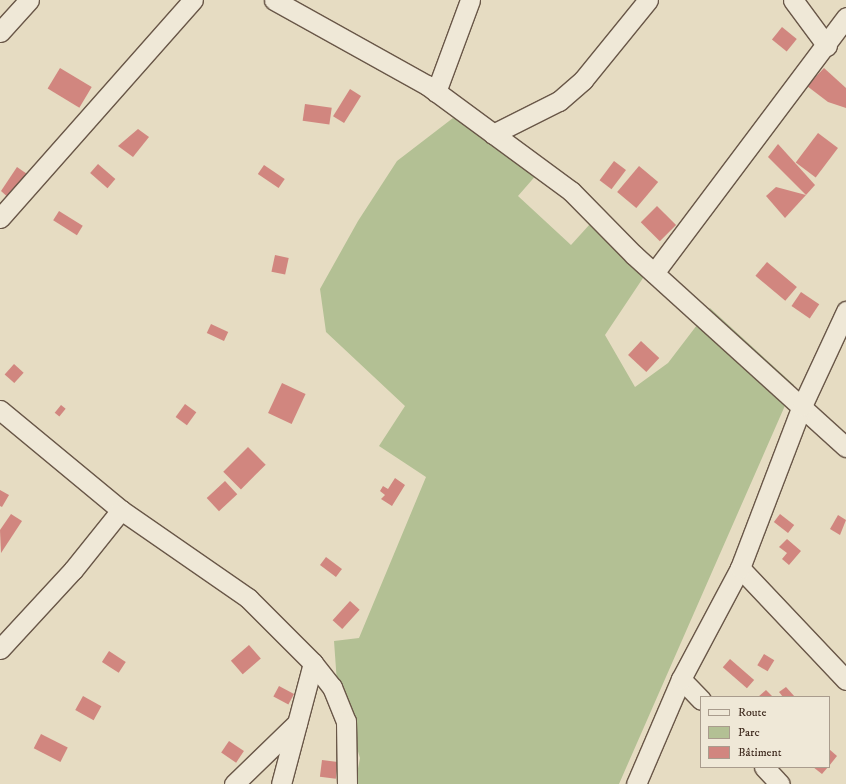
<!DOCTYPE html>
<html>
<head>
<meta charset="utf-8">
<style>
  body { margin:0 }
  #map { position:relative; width:846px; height:784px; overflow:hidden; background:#e6dcc2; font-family:"IM FELL DW Pica",serif }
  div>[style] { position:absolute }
  .green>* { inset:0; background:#b3c094 }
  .building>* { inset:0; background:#d1867f; transform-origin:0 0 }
  .roads { filter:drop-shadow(1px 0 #695748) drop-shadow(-1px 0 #695748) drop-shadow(0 1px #695748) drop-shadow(0 -1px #695748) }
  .street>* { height:19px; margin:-9.5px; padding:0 9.5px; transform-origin:9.5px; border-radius:9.5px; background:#efe8d7 }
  span { translate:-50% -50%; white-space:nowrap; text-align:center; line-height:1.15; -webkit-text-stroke:3px #efe8d7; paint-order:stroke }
  .legend { position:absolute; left:700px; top:696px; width:130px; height:72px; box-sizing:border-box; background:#efe8d7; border:1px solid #a99c8d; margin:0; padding:5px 7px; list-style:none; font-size:12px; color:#3f2b1f }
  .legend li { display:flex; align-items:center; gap:8px; height:20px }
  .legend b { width:20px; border:1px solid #a99c8d }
</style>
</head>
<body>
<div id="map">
  <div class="green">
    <div style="clip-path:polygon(453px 118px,534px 154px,545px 165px,518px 196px,571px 245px,600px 213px,653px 263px,605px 335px,635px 387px,668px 363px,710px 308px,794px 385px,619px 784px,355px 784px,360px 758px,337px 683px,334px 641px,359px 638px,426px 477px,379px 446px,405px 406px,326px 332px,320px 289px,358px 221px,397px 161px)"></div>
  </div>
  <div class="building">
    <div style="left:782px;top:27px;width:19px;height:16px;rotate:39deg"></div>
    <div style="left:60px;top:68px;width:37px;height:24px;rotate:31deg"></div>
    <div style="clip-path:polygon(824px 68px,846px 88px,846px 108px,828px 102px,807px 86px)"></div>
    <div style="left:350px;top:89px;width:13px;height:32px;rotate:32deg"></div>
    <div style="left:305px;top:104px;width:27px;height:17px;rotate:8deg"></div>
    <div style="clip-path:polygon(138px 129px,149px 137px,133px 157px,118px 146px)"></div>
    <div style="left:818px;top:133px;width:25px;height:37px;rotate:37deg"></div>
    <div style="clip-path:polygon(778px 144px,815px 185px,806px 195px,768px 157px)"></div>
    <div style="left:614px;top:161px;width:15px;height:24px;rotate:37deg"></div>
    <div style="left:98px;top:164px;width:23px;height:12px;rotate:41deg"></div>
    <div style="left:264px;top:165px;width:25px;height:11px;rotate:34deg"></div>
    <div style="left:639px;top:166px;width:25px;height:34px;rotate:40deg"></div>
    <div style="clip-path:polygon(17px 167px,30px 176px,11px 200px,1px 191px)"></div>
    <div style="clip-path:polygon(776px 187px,806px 195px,785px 218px,766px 196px)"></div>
    <div style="left:657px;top:206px;width:27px;height:23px;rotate:45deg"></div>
    <div style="left:59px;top:211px;width:28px;height:11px;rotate:32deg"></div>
    <div style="left:275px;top:255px;width:14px;height:17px;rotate:12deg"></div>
    <div style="left:767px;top:262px;width:39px;height:18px;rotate:40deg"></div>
    <div style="left:801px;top:292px;width:22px;height:17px;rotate:34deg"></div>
    <div style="left:211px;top:324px;width:19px;height:10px;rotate:25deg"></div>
    <div style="left:641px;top:341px;width:25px;height:19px;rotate:43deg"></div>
    <div style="left:14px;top:364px;width:13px;height:14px;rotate:42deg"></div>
    <div style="left:282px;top:383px;width:26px;height:33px;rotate:25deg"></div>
    <div style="left:185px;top:404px;width:14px;height:16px;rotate:36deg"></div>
    <div style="left:61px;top:405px;width:6px;height:10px;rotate:39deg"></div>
    <div style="left:248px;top:447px;width:25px;height:35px;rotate:45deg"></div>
    <div style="clip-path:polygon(395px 478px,405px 485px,392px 506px,381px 499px,385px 495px,380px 491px,383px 486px,388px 489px)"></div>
    <div style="left:225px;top:481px;width:18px;height:25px;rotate:47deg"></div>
    <div style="clip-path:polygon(0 490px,9px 495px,2px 507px,0 506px)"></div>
    <div style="clip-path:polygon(11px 514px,22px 521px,1px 553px,0 530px)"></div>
    <div style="left:780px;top:514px;width:18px;height:10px;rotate:38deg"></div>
    <div style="clip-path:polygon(838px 515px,846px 520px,840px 535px,830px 529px)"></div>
    <div style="clip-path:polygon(787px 539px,801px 551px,789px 565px,782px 559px,787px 553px,779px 547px)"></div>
    <div style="left:326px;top:557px;width:20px;height:10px;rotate:37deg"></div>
    <div style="left:350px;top:601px;width:13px;height:26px;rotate:42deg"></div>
    <div style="left:249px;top:645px;width:18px;height:24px;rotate:49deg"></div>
    <div style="left:109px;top:651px;width:20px;height:13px;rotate:33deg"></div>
    <div style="left:764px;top:654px;width:12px;height:13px;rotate:31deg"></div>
    <div style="left:730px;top:659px;width:32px;height:11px;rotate:41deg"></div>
    <div style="left:279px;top:686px;width:17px;height:12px;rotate:28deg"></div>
    <div style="clip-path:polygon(786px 687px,795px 697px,783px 697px,779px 692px)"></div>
    <div style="clip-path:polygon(766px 690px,773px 697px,758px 697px)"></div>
    <div style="left:83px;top:696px;width:21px;height:16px;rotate:29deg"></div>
    <div style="left:41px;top:734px;width:30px;height:16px;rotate:27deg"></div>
    <div style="left:229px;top:741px;width:18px;height:14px;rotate:34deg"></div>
    <div style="clip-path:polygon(829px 749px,837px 756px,829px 766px)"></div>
    <div style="left:322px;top:760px;width:16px;height:17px;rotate:7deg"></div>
    <div style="clip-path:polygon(813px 767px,828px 767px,822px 774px)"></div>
  </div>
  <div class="roads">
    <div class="street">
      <div style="left:274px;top:0;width:175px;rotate:29.1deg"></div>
      <div style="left:427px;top:85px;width:179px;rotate:36.4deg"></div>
      <div style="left:571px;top:191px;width:90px;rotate:45.5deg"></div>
      <div style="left:634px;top:255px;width:286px;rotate:42.2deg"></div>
      <div style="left:793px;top:0;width:57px;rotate:53.5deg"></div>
      <div style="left:0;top:32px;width:43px;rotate:-47.8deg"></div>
      <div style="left:436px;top:92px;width:98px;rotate:-69.7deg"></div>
      <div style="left:493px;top:134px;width:74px;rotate:-26.6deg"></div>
      <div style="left:559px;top:101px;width:32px;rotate:-41deg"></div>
      <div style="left:583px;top:80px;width:103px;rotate:-50.9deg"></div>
      <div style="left:0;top:218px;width:291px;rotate:-48.5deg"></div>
      <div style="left:654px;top:273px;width:320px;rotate:-53.1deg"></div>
      <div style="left:0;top:410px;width:157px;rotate:39.6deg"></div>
      <div style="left:121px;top:510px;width:155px;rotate:34.7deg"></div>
      <div style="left:248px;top:598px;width:92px;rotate:45deg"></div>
      <div style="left:313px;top:663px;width:125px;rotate:104.8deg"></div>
      <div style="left:740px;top:568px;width:154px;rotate:46.6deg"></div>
      <div style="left:0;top:649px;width:108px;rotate:-47.3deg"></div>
      <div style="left:73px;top:570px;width:77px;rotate:-51.3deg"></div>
      <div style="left:313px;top:663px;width:31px;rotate:52deg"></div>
      <div style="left:332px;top:687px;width:37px;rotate:68deg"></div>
      <div style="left:346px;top:721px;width:63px;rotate:89.1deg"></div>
      <div style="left:681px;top:679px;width:29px;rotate:46deg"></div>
      <div style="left:764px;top:767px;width:23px;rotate:47deg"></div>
      <div style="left:234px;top:784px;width:88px;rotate:-44.1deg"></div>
      <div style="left:636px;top:784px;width:114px;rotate:-66.8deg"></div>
      <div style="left:681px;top:679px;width:126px;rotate:-62deg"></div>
      <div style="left:740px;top:568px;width:173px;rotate:-69.1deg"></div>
      <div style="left:802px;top:406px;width:105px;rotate:-65.1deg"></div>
    </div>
  </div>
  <ul class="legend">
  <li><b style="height:5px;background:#efe8d7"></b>Route</li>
  <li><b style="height:11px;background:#b3c094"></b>Parc</li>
  <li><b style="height:11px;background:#d1867f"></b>Bâtiment</li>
  </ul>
</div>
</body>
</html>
